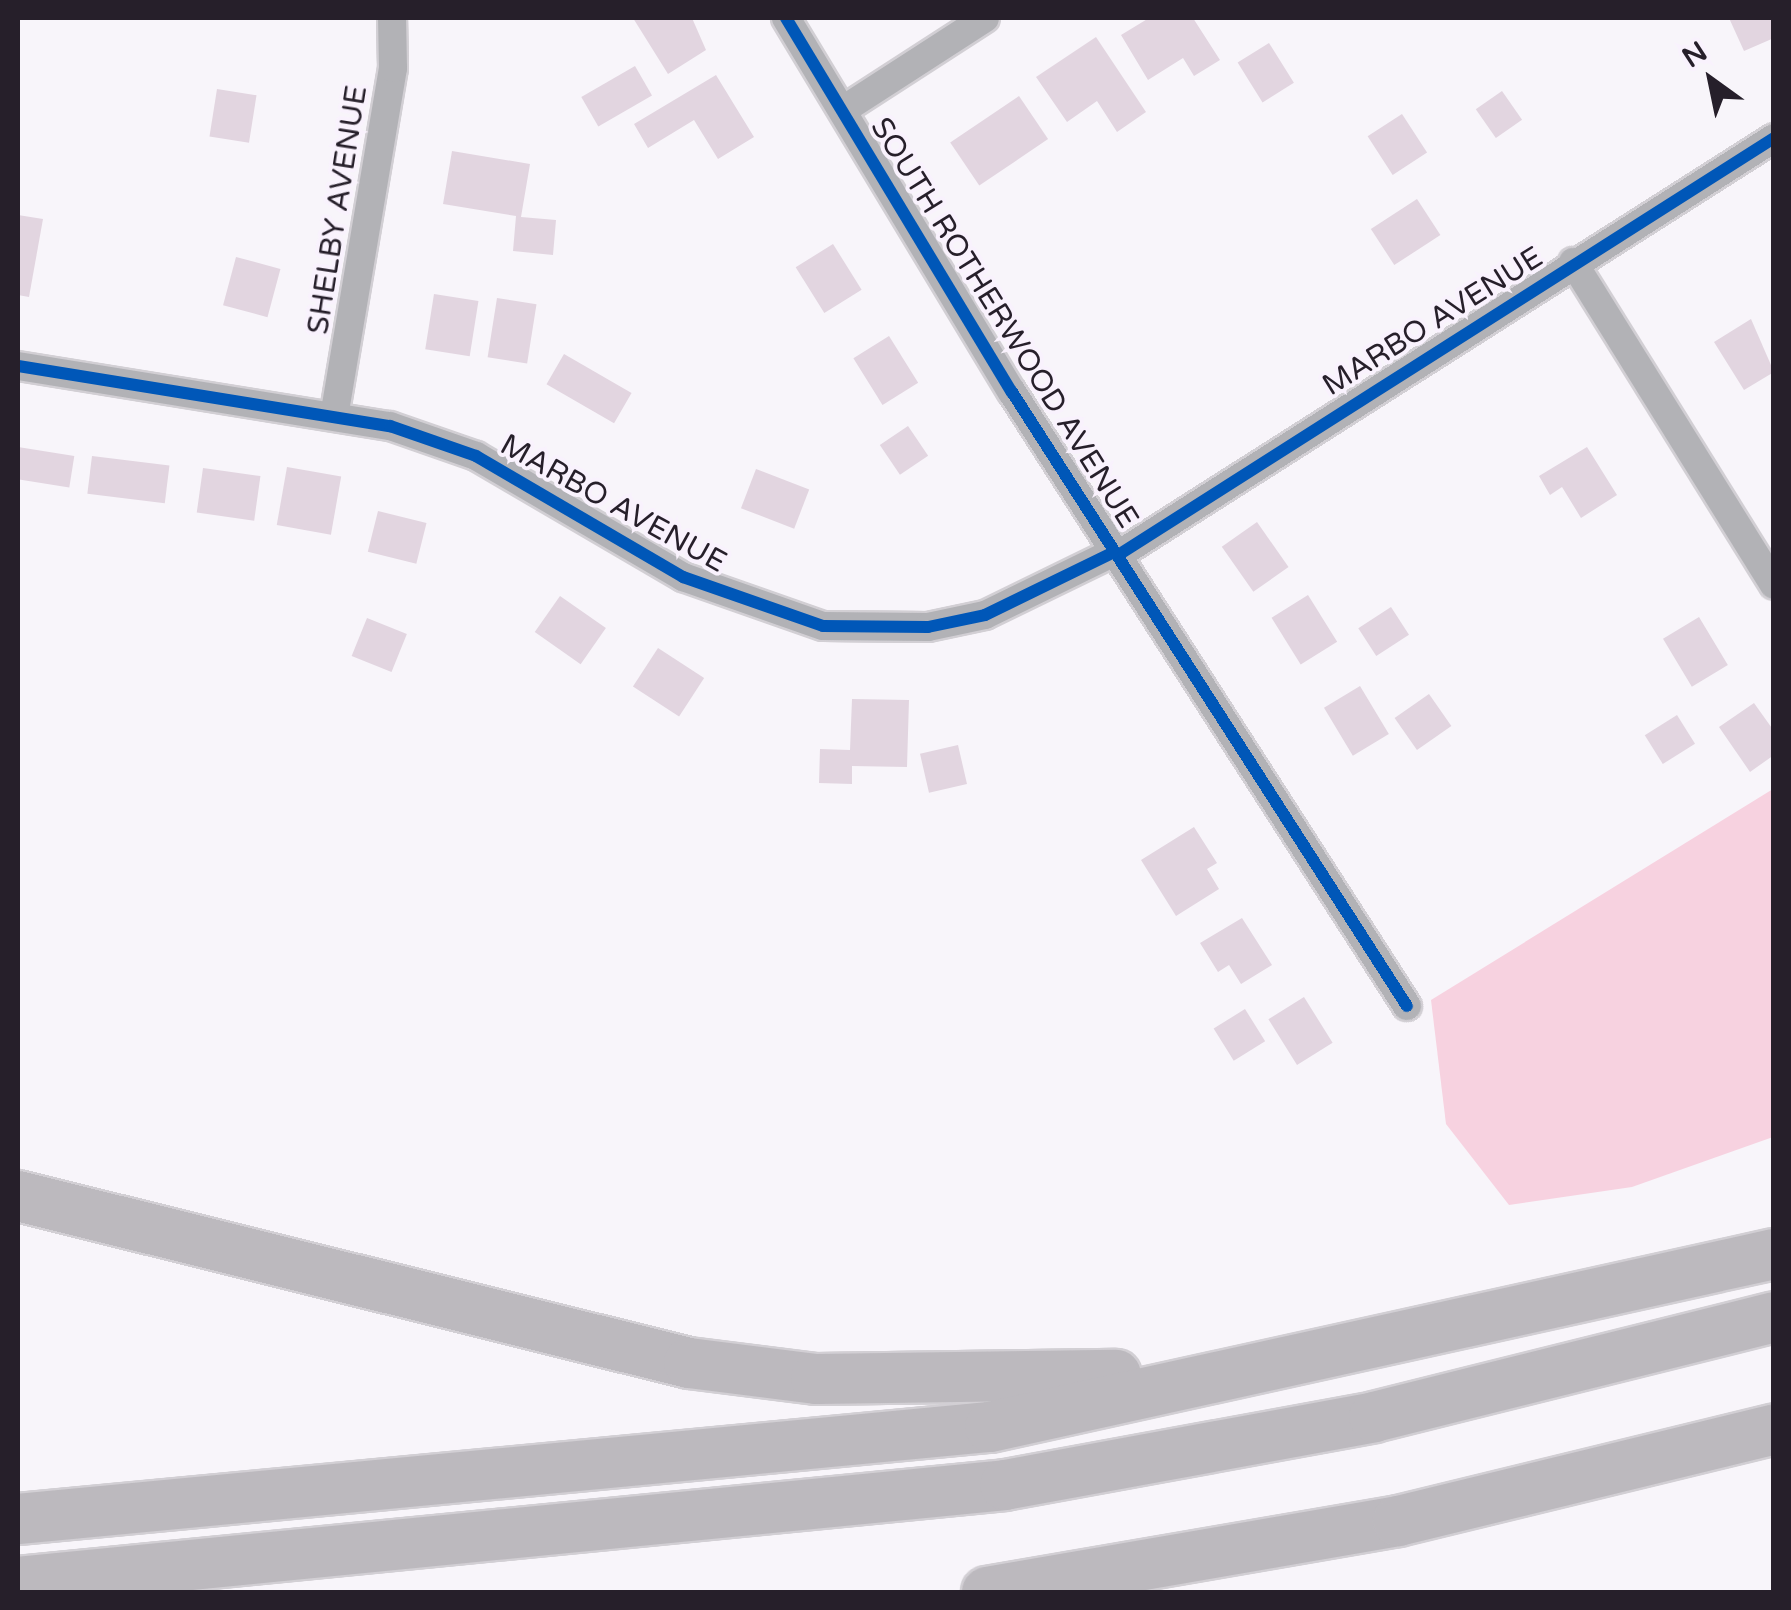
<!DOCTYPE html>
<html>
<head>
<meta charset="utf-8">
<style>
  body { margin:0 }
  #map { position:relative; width:1791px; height:1610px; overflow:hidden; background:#f8f5fa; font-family:"Varela Round",sans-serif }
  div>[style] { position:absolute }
  .green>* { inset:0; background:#f7d2e0 }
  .building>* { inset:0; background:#e2d5e0; transform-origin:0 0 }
  .roads { filter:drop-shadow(2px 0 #d2cfd4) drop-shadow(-2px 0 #d2cfd4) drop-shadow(0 2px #d2cfd4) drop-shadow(0 -2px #d2cfd4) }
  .minor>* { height:28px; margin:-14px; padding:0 14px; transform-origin:14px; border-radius:14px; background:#b2b2b6 }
  .motorway>* { height:50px; margin:-25px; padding:0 25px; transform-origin:25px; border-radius:25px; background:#bcb9be }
  .cycleway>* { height:12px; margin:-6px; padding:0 6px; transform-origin:6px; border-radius:6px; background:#0057b8 }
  span { translate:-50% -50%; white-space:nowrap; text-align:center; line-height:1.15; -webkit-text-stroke:8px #f9f2fd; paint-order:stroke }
  .street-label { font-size:30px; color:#261f2a }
  .frame { position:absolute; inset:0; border:20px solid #261f2a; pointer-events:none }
  .north { position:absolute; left:1661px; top:30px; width:100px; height:100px; -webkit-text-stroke:8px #f9f2fd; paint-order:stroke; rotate:327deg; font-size:28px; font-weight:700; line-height:40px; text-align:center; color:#261f2a }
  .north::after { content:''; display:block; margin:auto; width:35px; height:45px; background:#261f2a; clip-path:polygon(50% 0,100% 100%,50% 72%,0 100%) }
</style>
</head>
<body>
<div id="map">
  <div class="green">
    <div style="clip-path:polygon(1773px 789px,1773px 1137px,1632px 1187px,1509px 1205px,1446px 1124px,1431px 1000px)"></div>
  </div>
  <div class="building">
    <div style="clip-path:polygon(633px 18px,692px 18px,706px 50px,668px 74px)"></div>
    <div style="clip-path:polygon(1149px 18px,1193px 18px,1220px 60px,1194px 76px,1183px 58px,1148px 80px,1121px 35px)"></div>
    <div style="clip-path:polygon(1729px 18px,1774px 18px,1774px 38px,1744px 51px)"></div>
    <div style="clip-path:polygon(1096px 37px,1146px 112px,1117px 132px,1097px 101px,1067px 122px,1036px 77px)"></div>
    <div style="left:1269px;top:43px;width:47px;height:37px;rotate:58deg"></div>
    <div style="left:635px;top:66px;width:34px;height:62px;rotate:60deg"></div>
    <div style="clip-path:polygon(716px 75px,754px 137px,718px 159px,694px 120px,648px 148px,634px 124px)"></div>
    <div style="left:217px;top:89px;width:40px;height:48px;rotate:9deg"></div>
    <div style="left:1502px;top:91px;width:35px;height:32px;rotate:55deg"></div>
    <div style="left:1019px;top:96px;width:52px;height:83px;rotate:56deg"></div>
    <div style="left:1402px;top:114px;width:46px;height:41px;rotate:57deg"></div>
    <div style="clip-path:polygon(452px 151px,530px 164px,521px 217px,556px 220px,553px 255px,513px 251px,516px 216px,443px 204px)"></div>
    <div style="left:1417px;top:199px;width:43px;height:55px;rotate:57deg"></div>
    <div style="clip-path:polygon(18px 215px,43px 219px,29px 297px,18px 295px)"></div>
    <div style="left:833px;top:244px;width:54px;height:44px;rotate:58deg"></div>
    <div style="left:236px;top:257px;width:46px;height:50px;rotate:15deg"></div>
    <div style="left:434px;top:294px;width:45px;height:56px;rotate:9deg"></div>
    <div style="left:497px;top:298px;width:40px;height:60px;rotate:9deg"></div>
    <div style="clip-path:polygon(1751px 319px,1774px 372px,1744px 390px,1714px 342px)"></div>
    <div style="left:889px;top:336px;width:55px;height:42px;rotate:58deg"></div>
    <div style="left:564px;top:354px;width:78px;height:35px;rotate:30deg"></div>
    <div style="left:908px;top:426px;width:36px;height:34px;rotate:56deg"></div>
    <div style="left:18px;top:447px;width:57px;height:32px;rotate:9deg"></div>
    <div style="clip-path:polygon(1587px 447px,1617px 495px,1581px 518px,1562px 487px,1550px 495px,1539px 476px)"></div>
    <div style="left:92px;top:456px;width:78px;height:38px;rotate:7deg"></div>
    <div style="left:287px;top:467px;width:55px;height:59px;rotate:10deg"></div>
    <div style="left:203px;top:468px;width:58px;height:45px;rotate:8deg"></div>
    <div style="left:756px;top:469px;width:57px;height:42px;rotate:21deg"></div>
    <div style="left:378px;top:511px;width:50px;height:42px;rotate:14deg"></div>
    <div style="left:1257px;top:522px;width:55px;height:43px;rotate:55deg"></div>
    <div style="left:1308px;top:595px;width:55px;height:43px;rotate:58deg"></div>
    <div style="left:560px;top:596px;width:56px;height:44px;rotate:35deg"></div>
    <div style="left:1391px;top:607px;width:33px;height:39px;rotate:57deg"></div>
    <div style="left:1699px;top:617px;width:56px;height:42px;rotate:59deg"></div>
    <div style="left:367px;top:618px;width:43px;height:41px;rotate:22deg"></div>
    <div style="left:658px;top:648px;width:55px;height:46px;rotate:33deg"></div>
    <div style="left:1360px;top:686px;width:56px;height:42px;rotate:59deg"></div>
    <div style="left:1429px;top:694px;width:39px;height:42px;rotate:55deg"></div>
    <div style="clip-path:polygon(852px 699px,909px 700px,907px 767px,852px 766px,852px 784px,819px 783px,820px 749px,850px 750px)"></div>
    <div style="clip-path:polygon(1754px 703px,1774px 731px,1774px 755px,1750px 772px,1719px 727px)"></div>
    <div style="left:1677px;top:715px;width:34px;height:38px;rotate:58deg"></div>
    <div style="left:958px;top:745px;width:40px;height:39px;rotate:77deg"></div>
    <div style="clip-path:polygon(1194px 827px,1217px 863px,1207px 869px,1219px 889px,1176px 916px,1141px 860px)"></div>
    <div style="clip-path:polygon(1242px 918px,1272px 965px,1241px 984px,1229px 965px,1218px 972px,1200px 943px)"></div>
    <div style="left:1304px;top:997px;width:54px;height:42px;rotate:58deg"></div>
    <div style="left:1245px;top:1009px;width:38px;height:37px;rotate:58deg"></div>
  </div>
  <div class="roads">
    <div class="minor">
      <div style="left:786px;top:18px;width:437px;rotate:58.9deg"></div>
      <div style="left:1012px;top:392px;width:730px;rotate:57.25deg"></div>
      <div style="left:843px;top:110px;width:169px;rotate:-32.9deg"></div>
      <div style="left:1573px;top:262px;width:380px;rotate:58.1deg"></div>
      <div style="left:18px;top:366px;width:377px;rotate:9.2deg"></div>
      <div style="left:390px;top:426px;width:91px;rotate:19.2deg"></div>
      <div style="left:476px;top:456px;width:240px;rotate:30.3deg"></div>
      <div style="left:683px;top:577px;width:148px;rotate:19.3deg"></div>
      <div style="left:823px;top:626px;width:105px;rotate:0.5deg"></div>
      <div style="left:928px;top:627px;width:58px;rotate:-11.9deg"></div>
      <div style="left:985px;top:615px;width:144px;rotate:-26deg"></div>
      <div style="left:335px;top:411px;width:348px;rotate:-80.4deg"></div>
      <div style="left:393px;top:68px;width:50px;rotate:-91.1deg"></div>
      <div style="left:1123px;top:552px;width:771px;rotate:-32.45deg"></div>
    </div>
    <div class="motorway">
      <div style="left:18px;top:1196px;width:691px;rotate:13.98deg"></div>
      <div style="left:689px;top:1363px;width:128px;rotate:7.2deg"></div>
      <div style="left:816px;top:1379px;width:300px;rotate:-0.8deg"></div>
      <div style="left:18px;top:1519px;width:976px;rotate:-5.41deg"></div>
      <div style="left:990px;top:1427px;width:803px;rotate:-12.44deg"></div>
      <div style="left:18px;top:1582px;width:992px;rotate:-5.61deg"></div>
      <div style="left:1005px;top:1485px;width:375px;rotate:-10.4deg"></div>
      <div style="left:1374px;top:1417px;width:412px;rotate:-14deg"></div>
      <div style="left:987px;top:1592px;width:417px;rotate:-9.8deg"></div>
      <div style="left:1398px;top:1521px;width:387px;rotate:-13.7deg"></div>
    </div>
  </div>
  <div class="cycleway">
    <div style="left:786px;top:18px;width:437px;rotate:58.9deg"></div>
    <div style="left:1012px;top:392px;width:730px;rotate:57.25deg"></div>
    <div style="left:18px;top:366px;width:377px;rotate:9.2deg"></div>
    <div style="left:390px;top:426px;width:91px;rotate:19.2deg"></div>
    <div style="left:476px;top:456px;width:240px;rotate:30.3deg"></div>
    <div style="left:683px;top:577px;width:148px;rotate:19.3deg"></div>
    <div style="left:823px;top:626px;width:105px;rotate:0.5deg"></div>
    <div style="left:928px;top:627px;width:58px;rotate:-11.9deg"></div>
    <div style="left:985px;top:615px;width:144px;rotate:-26deg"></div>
    <div style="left:1123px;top:552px;width:771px;rotate:-32.45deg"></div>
  </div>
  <div class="street-label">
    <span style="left:338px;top:210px;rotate:-81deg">SHELBY AVENUE</span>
    <span style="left:1433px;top:322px;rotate:-32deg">MARBO AVENUE</span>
    <span style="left:1004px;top:323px;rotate:58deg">SOUTH ROTHERWOOD AVENUE</span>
    <span style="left:613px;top:504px;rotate:29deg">MARBO AVENUE</span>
  </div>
  <div class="frame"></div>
  <div class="north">N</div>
</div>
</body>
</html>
